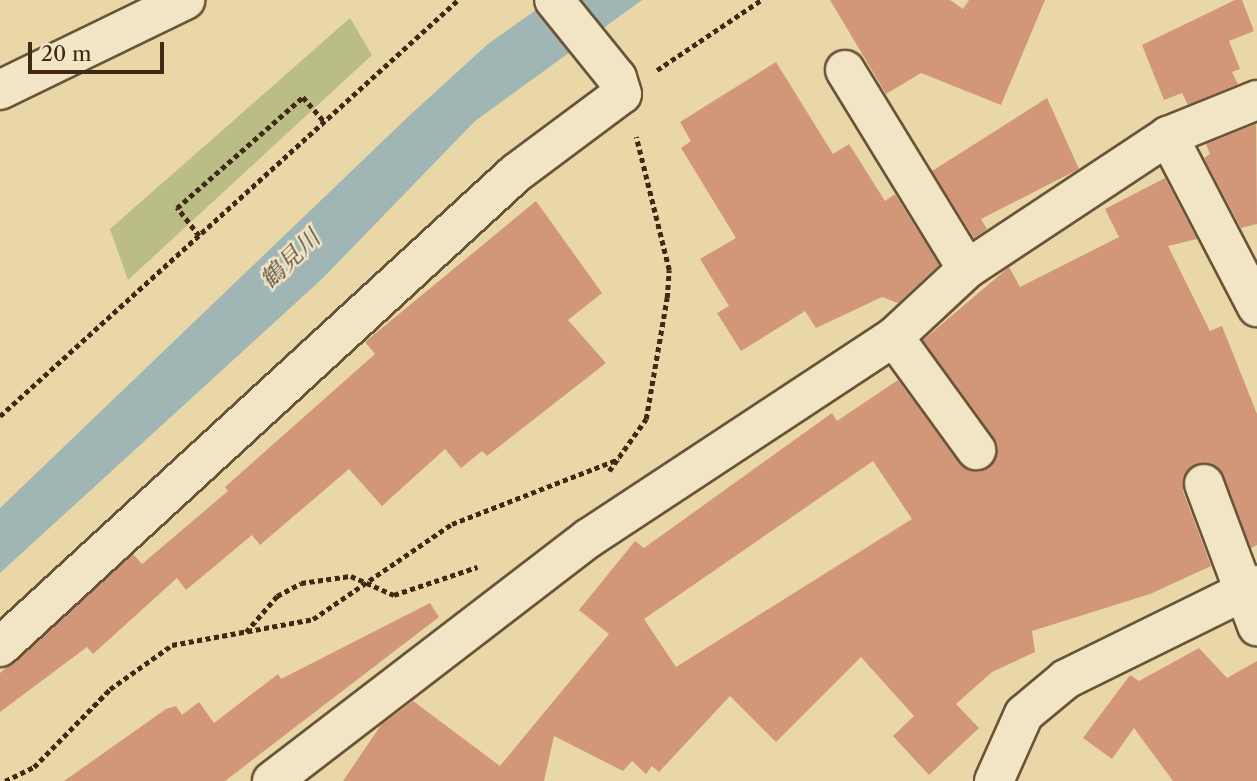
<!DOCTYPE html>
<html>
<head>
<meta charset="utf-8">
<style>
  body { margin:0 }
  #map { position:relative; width:1257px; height:781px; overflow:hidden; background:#ead7a8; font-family:"Libre Caslon Text","Noto Serif JP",serif }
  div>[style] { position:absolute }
  .green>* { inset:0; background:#babd85 }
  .water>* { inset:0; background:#9fb6b5 }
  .building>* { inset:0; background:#d29778 }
  .path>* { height:4.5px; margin-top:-2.25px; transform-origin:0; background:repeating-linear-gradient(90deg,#402812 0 5px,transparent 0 8.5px) }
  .roads { filter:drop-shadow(2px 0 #6a5438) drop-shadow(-2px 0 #6a5438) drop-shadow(0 2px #6a5438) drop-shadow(0 -2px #6a5438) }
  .minor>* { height:38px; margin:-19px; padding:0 19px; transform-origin:19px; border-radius:19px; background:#f1e5c6 }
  span { translate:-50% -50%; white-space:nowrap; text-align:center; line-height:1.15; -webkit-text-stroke:5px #f1e5c6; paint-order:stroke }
  .water-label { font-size:24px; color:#584c3b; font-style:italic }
  .scale { position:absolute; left:28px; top:42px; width:136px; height:32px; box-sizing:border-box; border:4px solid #402812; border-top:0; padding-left:9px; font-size:21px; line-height:24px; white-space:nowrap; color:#402812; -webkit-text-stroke:5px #f1e5c6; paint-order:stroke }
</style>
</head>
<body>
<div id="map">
  <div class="green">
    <div style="clip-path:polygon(350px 18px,372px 55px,128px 280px,110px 229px)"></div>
  </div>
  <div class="water">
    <div style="clip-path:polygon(550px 0,642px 0,475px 121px,322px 279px,0 573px,0 508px,411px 114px,488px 44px)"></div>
  </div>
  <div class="building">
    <div style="clip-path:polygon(830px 0,950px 0,963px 9px,969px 0,1045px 0,1001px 105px,921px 73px,886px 94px)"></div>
    <div style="clip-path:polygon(1235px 0,1242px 0,1254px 31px,1229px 41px,1240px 69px,1232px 72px,1238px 84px,1188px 105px,1182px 93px,1164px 100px,1142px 45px)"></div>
    <div style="clip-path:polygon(776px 62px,833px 154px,849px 144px,885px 201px,895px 194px,939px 265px,898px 303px,882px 297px,816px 328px,805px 311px,741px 351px,717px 313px,729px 306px,700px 259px,736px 238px,681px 148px,691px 141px,680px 122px)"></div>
    <div style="clip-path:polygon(1047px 98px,1079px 169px,981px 219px,987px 229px,974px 238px,932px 171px)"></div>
    <div style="clip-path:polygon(1256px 124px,1257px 224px,1241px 228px,1204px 158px,1210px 154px,1206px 144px)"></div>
    <div style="clip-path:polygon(evenodd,1165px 178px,1197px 239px,1168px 246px,1210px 331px,1222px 326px,1257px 414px,1257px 545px,1251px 548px,1218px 468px,1196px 464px,1187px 471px,1183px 491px,1211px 566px,1150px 594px,1032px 631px,1035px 652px,992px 672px,956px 704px,979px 728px,929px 775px,893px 736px,914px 716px,861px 657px,776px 742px,730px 696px,659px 772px,652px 766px,646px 774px,632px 761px,623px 771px,554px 736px,544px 781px,343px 781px,381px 725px,413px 701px,500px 766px,609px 634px,579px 610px,635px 541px,644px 548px,832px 413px,837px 421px,898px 380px,959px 463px,978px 472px,989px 467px,998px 448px,994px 438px,923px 340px,1009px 267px,1020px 287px,1119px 237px,1105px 209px,1165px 178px,873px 461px,912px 519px,676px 667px,644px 619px,873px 461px)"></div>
    <div style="clip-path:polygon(536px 201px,602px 293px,568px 320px,606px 363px,487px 456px,482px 451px,461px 468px,445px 449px,382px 506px,349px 469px,260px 545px,252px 535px,186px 590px,177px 578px,93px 654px,87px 647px,0 712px,0 673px,133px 554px,142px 564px,228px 491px,225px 487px,375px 354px,365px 342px)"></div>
    <div style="clip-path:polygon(430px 603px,439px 617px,225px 781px,64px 781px,166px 709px,176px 706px,182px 715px,199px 702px,214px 723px,278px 674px,281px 679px)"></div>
    <div style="clip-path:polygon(1199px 648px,1227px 678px,1257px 661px,1257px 781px,1173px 781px,1134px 728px,1112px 759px,1083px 738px,1130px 675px,1139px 681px)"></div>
  </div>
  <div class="path">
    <div style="left:657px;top:70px;width:125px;rotate:-33.9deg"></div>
    <div style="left:199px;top:236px;width:36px;rotate:-128deg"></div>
    <div style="left:177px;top:208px;width:168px;rotate:-41.4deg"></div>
    <div style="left:303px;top:97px;width:32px;rotate:49deg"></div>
    <div style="left:0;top:416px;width:619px;rotate:-42.25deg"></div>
    <div style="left:609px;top:471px;width:64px;rotate:-54.6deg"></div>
    <div style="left:646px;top:419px;width:123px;rotate:-80.2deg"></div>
    <div style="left:667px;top:298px;width:28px;rotate:-86deg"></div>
    <div style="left:669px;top:270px;width:137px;rotate:-103.9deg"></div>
    <div style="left:246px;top:632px;width:48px;rotate:-49.3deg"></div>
    <div style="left:277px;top:596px;width:27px;rotate:-28deg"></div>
    <div style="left:301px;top:583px;width:50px;rotate:-8deg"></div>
    <div style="left:351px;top:576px;width:47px;rotate:23.8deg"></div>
    <div style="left:394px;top:595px;width:88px;rotate:-18.6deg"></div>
    <div style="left:5px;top:781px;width:32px;rotate:-26deg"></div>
    <div style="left:34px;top:767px;width:109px;rotate:-45.7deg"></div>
    <div style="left:110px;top:689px;width:76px;rotate:-35.4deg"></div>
    <div style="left:172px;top:645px;width:143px;rotate:-10.4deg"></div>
    <div style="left:313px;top:619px;width:168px;rotate:-34.4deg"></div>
    <div style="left:452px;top:524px;width:179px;rotate:-21.3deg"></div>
  </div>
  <div class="roads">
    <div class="minor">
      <div style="left:845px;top:70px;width:233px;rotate:58.5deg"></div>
      <div style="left:0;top:90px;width:206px;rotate:-25.9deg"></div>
      <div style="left:1168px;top:136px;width:193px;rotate:62.5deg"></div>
      <div style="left:894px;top:337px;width:140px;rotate:54deg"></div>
      <div style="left:1204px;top:484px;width:152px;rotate:69.5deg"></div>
      <div style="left:0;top:647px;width:701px;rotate:-42.57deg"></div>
      <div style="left:516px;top:173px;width:132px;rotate:-36.7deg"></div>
      <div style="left:622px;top:94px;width:17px;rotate:-107deg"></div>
      <div style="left:617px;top:78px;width:100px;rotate:-128.9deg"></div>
      <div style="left:272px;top:781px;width:399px;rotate:-37.5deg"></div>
      <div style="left:589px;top:538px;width:365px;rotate:-33.4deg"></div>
      <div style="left:894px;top:337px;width:100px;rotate:-43deg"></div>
      <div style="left:967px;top:269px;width:241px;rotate:-33.5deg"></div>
      <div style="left:1168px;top:136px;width:96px;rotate:-22deg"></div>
      <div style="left:994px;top:781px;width:73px;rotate:-65.9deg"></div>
      <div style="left:1024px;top:714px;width:55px;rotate:-39.8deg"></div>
      <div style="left:1066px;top:679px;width:213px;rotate:-26.2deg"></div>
    </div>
  </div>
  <div class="water-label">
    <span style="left:290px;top:259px;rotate:-44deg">鶴見川</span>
  </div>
  <div class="scale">20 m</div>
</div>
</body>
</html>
